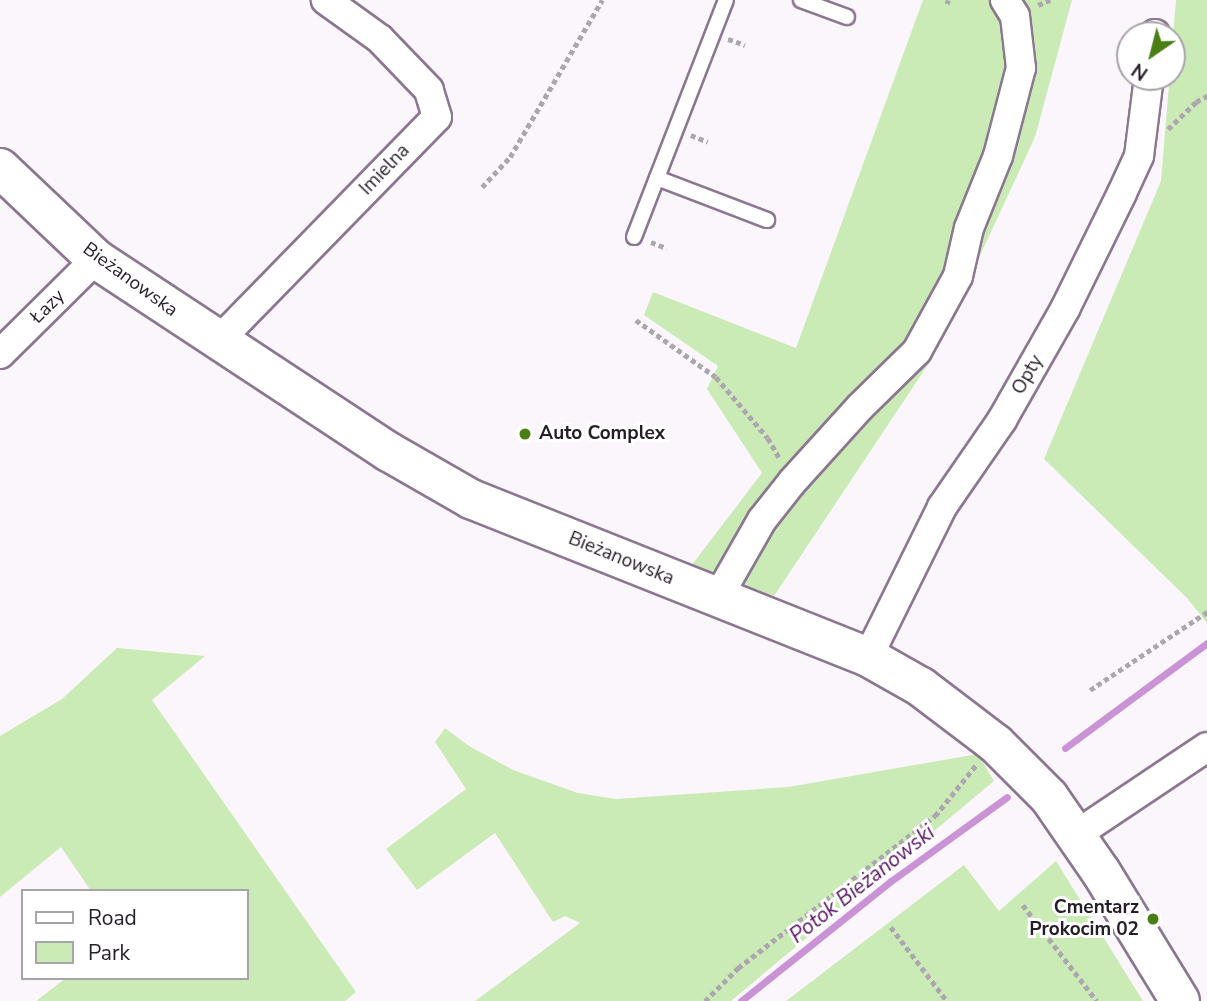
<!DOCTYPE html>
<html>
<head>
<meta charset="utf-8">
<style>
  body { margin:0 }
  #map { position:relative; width:1207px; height:1001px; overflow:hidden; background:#fbf6fc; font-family:"Nunito Sans",sans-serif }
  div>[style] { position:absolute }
  .green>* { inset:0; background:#cbebb6 }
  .stream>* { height:7px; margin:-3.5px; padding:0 3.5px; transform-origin:3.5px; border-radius:3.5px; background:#ca93d6 }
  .path>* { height:4.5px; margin-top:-2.25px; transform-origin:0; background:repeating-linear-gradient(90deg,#aca6ae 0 5px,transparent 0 8.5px) }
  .roads { filter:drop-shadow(2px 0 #8c7790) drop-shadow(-2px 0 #8c7790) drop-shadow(0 2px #8c7790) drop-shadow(0 -2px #8c7790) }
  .lane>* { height:14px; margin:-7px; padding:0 7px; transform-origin:7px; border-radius:7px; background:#fff }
  .street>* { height:28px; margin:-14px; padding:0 14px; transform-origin:14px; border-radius:14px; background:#fff }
  .secondary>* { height:38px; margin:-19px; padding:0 19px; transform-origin:19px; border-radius:19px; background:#fff }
  .dots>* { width:19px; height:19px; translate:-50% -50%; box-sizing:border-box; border:4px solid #fff; border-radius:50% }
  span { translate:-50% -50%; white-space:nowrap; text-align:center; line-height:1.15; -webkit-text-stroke:6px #fff; paint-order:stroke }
  .street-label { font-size:19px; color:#251d27 }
  .poi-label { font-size:19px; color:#251d27; font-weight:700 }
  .left { translate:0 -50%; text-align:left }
  .right { translate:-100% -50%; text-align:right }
  .water-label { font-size:21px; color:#571465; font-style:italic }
  .legend { position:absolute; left:21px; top:889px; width:228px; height:91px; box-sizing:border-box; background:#fff; border:2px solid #a8a5a9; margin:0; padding:9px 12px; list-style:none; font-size:21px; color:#251d27 }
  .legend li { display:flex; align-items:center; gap:14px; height:35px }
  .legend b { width:35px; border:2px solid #a8a5a9 }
  .north { position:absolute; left:1116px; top:21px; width:70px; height:70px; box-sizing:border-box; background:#fff; border:2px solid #a8a5a9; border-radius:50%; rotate:215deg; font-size:19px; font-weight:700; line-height:28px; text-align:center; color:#251d27 }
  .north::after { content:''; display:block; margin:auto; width:24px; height:32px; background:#4a7f15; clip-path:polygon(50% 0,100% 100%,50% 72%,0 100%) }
</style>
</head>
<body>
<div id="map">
  <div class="green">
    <div style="clip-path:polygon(923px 0,1072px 0,1035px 137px,933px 357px,774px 596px,691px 566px,762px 473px,707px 389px,718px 366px,644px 315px,653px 292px,796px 348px)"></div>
    <div style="clip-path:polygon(1176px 0,1207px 0,1207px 623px,1187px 598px,1044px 459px,1161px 181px)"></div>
    <div style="clip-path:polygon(117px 648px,205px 656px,152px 700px,356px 992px,345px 1001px,36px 1001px,66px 978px,247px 978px,247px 891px,91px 891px,61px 847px,0 897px,0 736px,62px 699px)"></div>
    <div style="clip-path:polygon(445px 728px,469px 746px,513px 770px,578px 793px,616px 799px,788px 787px,978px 754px,994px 781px,731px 1001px,475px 1001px,580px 923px,565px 916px,553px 922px,495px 833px,417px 890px,386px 849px,466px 789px,435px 742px)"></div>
    <div style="clip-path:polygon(1056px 861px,1143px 1001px,786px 1001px,964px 865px,999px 911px)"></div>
  </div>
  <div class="stream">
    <div style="left:1065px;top:748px;width:177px;rotate:-36.5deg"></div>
    <div style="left:741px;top:1001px;width:192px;rotate:-38.7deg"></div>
    <div style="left:891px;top:881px;width:143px;rotate:-35.9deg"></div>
  </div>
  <div class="path">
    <div style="left:947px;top:4px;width:4px;rotate:-76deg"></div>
    <div style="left:1038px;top:5px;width:13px;rotate:-23deg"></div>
    <div style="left:728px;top:39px;width:18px;rotate:19deg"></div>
    <div style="left:1168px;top:129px;width:39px;rotate:-44deg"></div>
    <div style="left:1196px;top:102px;width:13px;rotate:-29deg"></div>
    <div style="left:691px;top:135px;width:18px;rotate:22deg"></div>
    <div style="left:482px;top:187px;width:41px;rotate:-47deg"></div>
    <div style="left:510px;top:157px;width:182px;rotate:-59.6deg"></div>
    <div style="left:651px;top:242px;width:17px;rotate:21deg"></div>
    <div style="left:636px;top:320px;width:98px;rotate:35.5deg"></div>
    <div style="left:716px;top:377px;width:80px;rotate:49.6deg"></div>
    <div style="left:768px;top:438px;width:24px;rotate:60deg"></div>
    <div style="left:1090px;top:690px;width:141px;rotate:-33.7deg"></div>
    <div style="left:1023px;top:905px;width:121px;rotate:52.4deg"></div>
    <div style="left:891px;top:927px;width:93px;rotate:52.9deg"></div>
    <div style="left:705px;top:1001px;width:47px;rotate:-45deg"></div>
    <div style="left:738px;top:968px;width:249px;rotate:-37.7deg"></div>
    <div style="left:935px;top:816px;width:65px;rotate:-51.2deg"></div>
  </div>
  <div class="roads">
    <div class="lane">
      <div style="left:801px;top:0;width:49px;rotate:20.3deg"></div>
      <div style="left:657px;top:178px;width:118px;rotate:20.9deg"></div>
      <div style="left:634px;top:237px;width:254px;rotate:-68.8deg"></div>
    </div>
    <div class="street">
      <div style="left:1155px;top:35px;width:1px;rotate:-90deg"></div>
      <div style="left:221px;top:344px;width:17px;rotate:-59deg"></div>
      <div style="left:230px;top:329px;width:296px;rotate:-45.7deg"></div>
      <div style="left:437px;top:117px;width:28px;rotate:-107deg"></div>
      <div style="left:429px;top:90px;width:71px;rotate:-133.9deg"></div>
      <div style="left:380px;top:39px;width:67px;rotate:-144.2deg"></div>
      <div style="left:0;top:354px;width:135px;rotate:-44.7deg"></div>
      <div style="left:718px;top:597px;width:89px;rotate:-60.3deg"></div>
      <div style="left:762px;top:520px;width:48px;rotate:-51.7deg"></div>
      <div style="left:792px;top:482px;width:101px;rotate:-47.8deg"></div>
      <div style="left:860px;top:407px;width:80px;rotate:-44.5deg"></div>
      <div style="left:917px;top:351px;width:85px;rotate:-61.3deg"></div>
      <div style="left:958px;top:276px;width:49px;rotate:-77.1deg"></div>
      <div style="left:969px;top:228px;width:78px;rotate:-68.1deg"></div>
      <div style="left:998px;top:156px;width:91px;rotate:-75.4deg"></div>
      <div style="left:1021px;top:68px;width:52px;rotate:-96.6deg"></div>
      <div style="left:1015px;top:16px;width:19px;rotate:-122deg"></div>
      <div style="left:868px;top:657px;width:167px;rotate:-63.7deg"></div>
      <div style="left:942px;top:507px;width:106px;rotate:-55.4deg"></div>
      <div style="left:1002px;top:420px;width:128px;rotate:-60.4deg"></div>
      <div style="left:1065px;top:309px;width:129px;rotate:-63.8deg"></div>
      <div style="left:1122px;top:193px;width:41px;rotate:-65.3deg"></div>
      <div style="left:1139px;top:156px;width:80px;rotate:-82.8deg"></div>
      <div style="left:1077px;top:834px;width:156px;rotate:-33.8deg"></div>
    </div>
    <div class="secondary">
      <div style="left:0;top:168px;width:132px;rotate:43.5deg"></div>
      <div style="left:96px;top:259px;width:351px;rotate:33.4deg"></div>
      <div style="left:389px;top:452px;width:95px;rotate:29.8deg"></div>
      <div style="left:471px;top:499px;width:427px;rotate:21.7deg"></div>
      <div style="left:868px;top:657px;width:61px;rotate:29.5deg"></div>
      <div style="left:921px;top:687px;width:94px;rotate:37.2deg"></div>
      <div style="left:996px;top:744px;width:75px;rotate:45deg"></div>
      <div style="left:1049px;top:797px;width:91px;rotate:55.3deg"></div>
      <div style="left:1101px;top:872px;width:151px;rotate:58.5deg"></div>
    </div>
  </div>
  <div class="dots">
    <div style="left:525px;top:434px;background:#4a7f15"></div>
    <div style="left:1153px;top:919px;background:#4a7f15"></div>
  </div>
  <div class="street-label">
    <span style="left:385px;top:170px;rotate:-46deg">Imielna</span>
    <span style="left:130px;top:280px;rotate:36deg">Bieżanowska</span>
    <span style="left:48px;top:307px;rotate:-45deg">Łazy</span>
    <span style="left:1028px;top:375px;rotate:-60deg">Opty</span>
    <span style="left:621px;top:559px;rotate:22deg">Bieżanowska</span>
  </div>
  <div class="poi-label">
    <span class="left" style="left:539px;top:434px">Auto Complex</span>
    <span class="right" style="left:1139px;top:919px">Cmentarz<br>Prokocim 02</span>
  </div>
  <div class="water-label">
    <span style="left:862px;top:884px;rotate:-38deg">Potok Bieżanowski</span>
  </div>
  <ul class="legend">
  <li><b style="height:9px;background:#fff"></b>Road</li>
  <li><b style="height:19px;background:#cbebb6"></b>Park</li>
  </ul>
  <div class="north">N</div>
</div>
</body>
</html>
